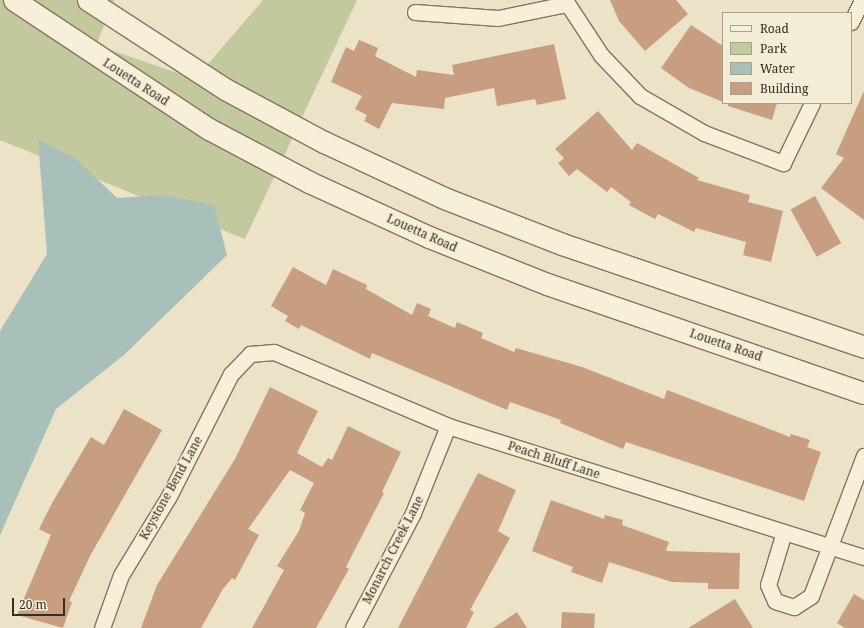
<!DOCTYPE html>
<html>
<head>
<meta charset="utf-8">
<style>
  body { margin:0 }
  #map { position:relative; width:864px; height:628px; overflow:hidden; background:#ebe2c7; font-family:"Noto Serif",serif }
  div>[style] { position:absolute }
  .green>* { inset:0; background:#c2c99c }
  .water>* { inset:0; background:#a8c0b9 }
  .building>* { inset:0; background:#c79f80; transform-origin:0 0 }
  .roads { filter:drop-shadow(1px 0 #86745e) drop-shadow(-1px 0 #86745e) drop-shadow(0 1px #86745e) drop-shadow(0 -1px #86745e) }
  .street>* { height:15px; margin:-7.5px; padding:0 7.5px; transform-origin:7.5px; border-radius:7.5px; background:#f7efda }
  .secondary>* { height:21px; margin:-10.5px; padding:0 10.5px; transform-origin:10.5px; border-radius:10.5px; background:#f7efda }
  span { translate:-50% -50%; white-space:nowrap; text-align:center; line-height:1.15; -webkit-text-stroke:3px #f3ecd6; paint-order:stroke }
  .street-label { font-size:12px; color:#372c20 }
  .legend { position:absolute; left:722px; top:12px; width:130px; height:92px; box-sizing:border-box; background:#f3ecd6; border:1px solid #a89f8d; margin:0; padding:5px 7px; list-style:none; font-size:12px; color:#372c20 }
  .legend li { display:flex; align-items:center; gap:8px; height:20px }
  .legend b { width:20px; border:1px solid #a89f8d }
  .scale { position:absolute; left:12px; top:598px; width:53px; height:18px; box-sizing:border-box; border:2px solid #372c20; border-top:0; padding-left:5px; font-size:12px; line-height:14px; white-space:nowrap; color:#372c20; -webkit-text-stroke:3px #f3ecd6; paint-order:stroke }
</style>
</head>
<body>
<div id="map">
  <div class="green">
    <div style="clip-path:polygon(0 0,114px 0,96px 45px,195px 79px,263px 0,357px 0,245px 239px,0 140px)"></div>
  </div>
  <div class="water">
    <div style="clip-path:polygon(38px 140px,75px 158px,117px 198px,163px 195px,214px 205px,227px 255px,124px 355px,56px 409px,0 535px,0 331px,47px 254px)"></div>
  </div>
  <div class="building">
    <div style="clip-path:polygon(610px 0,676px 0,688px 14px,645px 51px,619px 21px)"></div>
    <div style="clip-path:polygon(691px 25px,723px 46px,723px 102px,689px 88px,661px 68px)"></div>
    <div style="clip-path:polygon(359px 40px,378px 48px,375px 56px,416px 77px,417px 70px,454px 75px,452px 65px,554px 44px,566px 99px,537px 105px,535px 99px,497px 106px,494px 88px,445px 98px,444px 109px,392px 103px,379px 129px,364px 121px,367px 115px,355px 109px,362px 96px,331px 82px,346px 47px,354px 51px)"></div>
    <div style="clip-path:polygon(864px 91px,864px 220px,821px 188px,844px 158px,836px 154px)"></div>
    <div style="clip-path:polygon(728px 103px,777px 103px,772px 120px,728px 106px)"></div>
    <div style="clip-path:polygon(598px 111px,632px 150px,637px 143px,699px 178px,697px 180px,750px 195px,748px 202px,783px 211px,771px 262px,743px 255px,746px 242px,696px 228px,694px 232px,658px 214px,655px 219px,629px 205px,631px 202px,611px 187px,607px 192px,577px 169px,569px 176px,558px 163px,564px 158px,555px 149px)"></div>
    <div style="left:815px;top:196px;width:54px;height:28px;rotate:61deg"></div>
    <div style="clip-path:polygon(293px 267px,326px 285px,333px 269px,367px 285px,366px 289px,412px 315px,417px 303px,431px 309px,428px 316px,455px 328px,457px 322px,483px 333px,481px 338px,514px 352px,516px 348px,582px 367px,664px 399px,667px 390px,790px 437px,791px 434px,810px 440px,807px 447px,821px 452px,804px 501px,626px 442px,623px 449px,560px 423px,561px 420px,510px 402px,507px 410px,372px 353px,370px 359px,301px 325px,299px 329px,285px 321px,288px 316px,271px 306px)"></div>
    <div style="clip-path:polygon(270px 387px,318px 411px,297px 453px,322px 467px,328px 458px,332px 460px,348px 426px,401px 452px,382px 492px,384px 493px,346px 567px,349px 569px,316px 628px,252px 628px,284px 570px,277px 566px,299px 531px,305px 513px,300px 510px,314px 483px,290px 470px,248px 529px,259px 535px,235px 580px,232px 578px,223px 589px,201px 628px,141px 628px,157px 585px,235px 459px)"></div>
    <div style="clip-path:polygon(124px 409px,162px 430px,90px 556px,69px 601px,72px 602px,63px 628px,17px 615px,51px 535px,39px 529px,52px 503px,91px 437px,104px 445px)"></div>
    <div style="clip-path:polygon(478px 473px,516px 490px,498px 531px,510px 538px,470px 610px,474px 612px,466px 628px,398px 628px)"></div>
    <div style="clip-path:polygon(551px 500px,604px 519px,605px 515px,623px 520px,622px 525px,669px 542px,666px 551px,740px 553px,739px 589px,708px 589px,708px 583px,672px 582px,609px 562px,602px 583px,571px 572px,573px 567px,532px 551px)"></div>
    <div style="clip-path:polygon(854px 594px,864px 600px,864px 628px,845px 628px,837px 623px)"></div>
    <div style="clip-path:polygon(735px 599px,753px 628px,688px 628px)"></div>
    <div style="clip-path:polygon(517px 612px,527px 628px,493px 628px)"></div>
    <div style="left:562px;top:612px;width:33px;height:16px;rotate:3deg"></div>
  </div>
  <div class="roads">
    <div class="street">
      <div style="left:565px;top:0;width:66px;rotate:56.8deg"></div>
      <div style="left:601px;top:55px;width:57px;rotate:46.4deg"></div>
      <div style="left:640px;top:96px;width:74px;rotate:30deg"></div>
      <div style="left:704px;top:133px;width:85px;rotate:20.8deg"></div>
      <div style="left:783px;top:163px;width:67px;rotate:-64.2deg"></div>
      <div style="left:415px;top:12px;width:83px;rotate:4.1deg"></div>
      <div style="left:498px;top:18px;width:69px;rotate:-11.6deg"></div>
      <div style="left:851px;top:22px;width:25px;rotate:-63deg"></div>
      <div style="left:784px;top:532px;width:55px;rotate:106.8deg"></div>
      <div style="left:768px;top:585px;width:17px;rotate:66deg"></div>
      <div style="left:775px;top:601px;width:20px;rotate:18deg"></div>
      <div style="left:794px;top:607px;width:20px;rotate:-33deg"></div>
      <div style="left:811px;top:596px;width:150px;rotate:-69.3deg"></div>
      <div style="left:102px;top:628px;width:56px;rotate:-70.3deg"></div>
      <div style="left:121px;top:575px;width:92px;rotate:-58.7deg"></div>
      <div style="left:169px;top:496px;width:137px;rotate:-63.1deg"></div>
      <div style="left:231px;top:374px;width:28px;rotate:-46deg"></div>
      <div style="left:250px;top:354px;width:24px;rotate:-5deg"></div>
      <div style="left:274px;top:352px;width:189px;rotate:23deg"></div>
      <div style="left:448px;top:426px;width:436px;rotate:17.5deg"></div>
      <div style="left:353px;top:628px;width:130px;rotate:-62.4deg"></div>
      <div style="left:413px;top:513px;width:94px;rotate:-68.1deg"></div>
    </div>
    <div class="secondary">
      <div style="left:14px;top:0;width:234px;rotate:33.5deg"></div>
      <div style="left:209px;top:129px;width:113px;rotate:27.9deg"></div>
      <div style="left:309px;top:182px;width:132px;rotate:24.6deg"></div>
      <div style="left:429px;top:237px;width:127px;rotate:21.7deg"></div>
      <div style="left:547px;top:284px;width:335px;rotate:19deg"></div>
      <div style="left:88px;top:0;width:163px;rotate:33deg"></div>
      <div style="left:225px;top:89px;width:112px;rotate:28.2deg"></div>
      <div style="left:324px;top:142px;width:132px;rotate:25deg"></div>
      <div style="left:444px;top:198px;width:127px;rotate:21.3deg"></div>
      <div style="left:562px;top:244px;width:319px;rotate:18.8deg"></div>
    </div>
  </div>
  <div class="street-label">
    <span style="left:136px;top:82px;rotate:33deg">Louetta Road</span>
    <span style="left:422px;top:233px;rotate:24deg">Louetta Road</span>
    <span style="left:726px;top:345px;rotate:19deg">Louetta Road</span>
    <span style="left:554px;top:460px;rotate:18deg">Peach Bluff Lane</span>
    <span style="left:171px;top:488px;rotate:-61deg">Keystone Bend Lane</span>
    <span style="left:393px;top:550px;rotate:-63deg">Monarch Creek Lane</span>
  </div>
  <ul class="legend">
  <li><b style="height:5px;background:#f7efda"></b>Road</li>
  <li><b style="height:11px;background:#c2c99c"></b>Park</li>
  <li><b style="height:11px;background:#a8c0b9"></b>Water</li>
  <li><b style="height:11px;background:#c79f80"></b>Building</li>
  </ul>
  <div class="scale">20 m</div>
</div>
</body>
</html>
